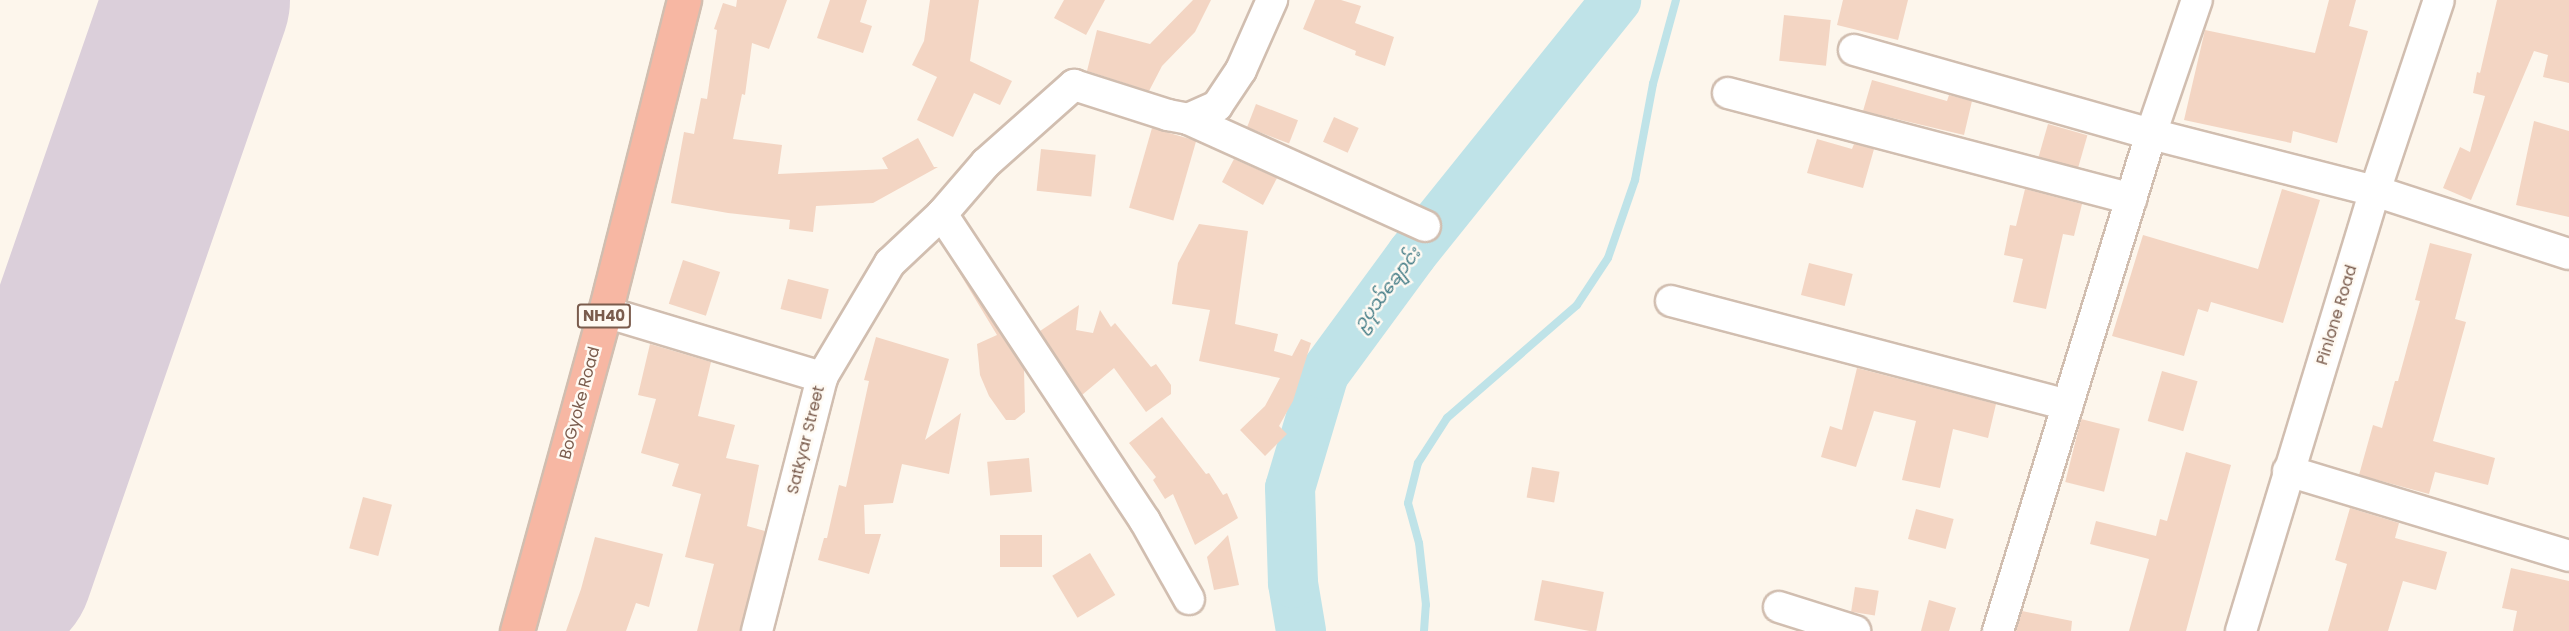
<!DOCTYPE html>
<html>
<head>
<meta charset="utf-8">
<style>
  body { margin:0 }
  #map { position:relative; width:2569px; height:631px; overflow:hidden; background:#fdf6ec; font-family:Poppins,"Noto Sans Myanmar",sans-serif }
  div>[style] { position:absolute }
  .stream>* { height:8px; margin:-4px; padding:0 4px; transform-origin:4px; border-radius:4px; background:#bfe3e8 }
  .river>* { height:50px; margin:-25px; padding:0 25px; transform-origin:25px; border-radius:25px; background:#bfe3e8 }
  .runway>* { height:186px; margin:-93px; padding:0 93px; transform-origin:93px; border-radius:93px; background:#dbcfda }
  .building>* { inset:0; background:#f3d5c3; transform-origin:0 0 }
  .roads { filter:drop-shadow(2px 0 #d1beb0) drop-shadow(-2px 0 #d1beb0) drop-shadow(0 2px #d1beb0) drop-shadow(0 -2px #d1beb0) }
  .minor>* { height:30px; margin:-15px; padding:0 15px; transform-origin:15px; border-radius:15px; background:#fff }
  .highway>* { height:33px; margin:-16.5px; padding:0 16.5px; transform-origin:16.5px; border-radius:16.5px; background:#f7b7a3 }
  span { translate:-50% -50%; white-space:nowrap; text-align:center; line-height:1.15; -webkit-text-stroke:5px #fffaf3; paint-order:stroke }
  .shield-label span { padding:2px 4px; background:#fffaf3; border:2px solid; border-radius:4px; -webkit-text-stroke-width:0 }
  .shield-label { font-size:15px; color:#7a5c4d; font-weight:700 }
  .street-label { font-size:16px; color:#7a5c4d }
  .water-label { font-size:18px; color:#437c86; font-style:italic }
</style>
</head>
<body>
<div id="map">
  <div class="stream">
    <div style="left:1424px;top:631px;width:26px;rotate:-86deg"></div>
    <div style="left:1426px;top:605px;width:62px;rotate:-96.4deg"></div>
    <div style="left:1419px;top:543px;width:41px;rotate:-105.4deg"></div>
    <div style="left:1408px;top:503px;width:41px;rotate:-76deg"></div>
    <div style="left:1418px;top:463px;width:54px;rotate:-57.2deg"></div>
    <div style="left:1447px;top:418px;width:172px;rotate:-41deg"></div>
    <div style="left:1577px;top:305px;width:56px;rotate:-56.6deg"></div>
    <div style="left:1608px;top:258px;width:83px;rotate:-70.9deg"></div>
    <div style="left:1635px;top:180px;width:98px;rotate:-79.4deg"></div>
    <div style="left:1653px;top:84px;width:87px;rotate:-74.7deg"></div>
  </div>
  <div class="river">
    <div style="left:1301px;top:631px;width:49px;rotate:-99.5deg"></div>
    <div style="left:1293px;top:583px;width:95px;rotate:-91.8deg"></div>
    <div style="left:1290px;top:488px;width:119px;rotate:-73.4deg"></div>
    <div style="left:1324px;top:374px;width:149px;rotate:-53.7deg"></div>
    <div style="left:1412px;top:254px;width:326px;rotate:-51.2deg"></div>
  </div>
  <div class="runway">
    <div style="left:0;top:569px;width:602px;rotate:-70.9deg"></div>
  </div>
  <div class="building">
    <div style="clip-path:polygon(737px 0,787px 0,769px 49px,752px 43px,745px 95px,742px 94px,733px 139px,782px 145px,778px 174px,888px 169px,882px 158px,918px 138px,934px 167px,938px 167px,873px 203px,816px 206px,813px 232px,789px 229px,790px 220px,728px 213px,671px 203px,684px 132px,694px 134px,701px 98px,707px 99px,717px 30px,714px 29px,723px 3px,736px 7px)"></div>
    <div style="clip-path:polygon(830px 0,867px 0,860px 22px,872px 26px,863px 53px,817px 38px)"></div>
    <div style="clip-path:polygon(930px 0,979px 0,970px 61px,1012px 81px,1000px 105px,974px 93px,953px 137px,917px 120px,937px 77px,912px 65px,924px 41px)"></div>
    <div style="clip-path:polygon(1064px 0,1105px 0,1086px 35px,1054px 18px)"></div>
    <div style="clip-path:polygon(1193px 0,1211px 0,1195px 32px,1162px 66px,1149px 91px,1087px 71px,1097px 30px,1150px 44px)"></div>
    <div style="clip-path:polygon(1315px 0,1341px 0,1361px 6px,1355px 23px,1394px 37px,1385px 66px,1355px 55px,1356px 51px,1303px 29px)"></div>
    <div style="clip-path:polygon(1843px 0,1908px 0,1898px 40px,1837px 25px)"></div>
    <div style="clip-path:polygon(2329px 0,2356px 0,2349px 26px,2368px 31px,2337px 143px,2293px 131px,2291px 143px,2184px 120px,2205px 30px,2315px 53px)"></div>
    <div style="clip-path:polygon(2497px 0,2569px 0,2569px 83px,2543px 77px,2548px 55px,2534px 51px,2471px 200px,2443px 188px,2460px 147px,2470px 152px,2485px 96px,2473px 93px,2477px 72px,2480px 73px)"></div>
    <div style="left:1784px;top:15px;width:47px;height:46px;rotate:6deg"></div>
    <div style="clip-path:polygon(1872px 80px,1947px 101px,1949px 95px,1972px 101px,1964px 135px,1863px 111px)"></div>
    <div style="left:1256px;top:104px;width:45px;height:25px;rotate:21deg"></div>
    <div style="left:1334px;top:117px;width:27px;height:27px;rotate:24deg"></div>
    <div style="clip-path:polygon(2534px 121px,2569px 131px,2569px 217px,2516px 205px)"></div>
    <div style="left:2048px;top:124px;width:41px;height:34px;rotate:16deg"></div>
    <div style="left:1152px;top:128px;width:46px;height:83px;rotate:16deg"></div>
    <div style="clip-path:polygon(1817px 139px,1852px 149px,1854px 144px,1874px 149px,1863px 188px,1807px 173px)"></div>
    <div style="left:1041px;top:149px;width:55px;height:42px;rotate:6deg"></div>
    <div style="clip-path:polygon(1234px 159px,1277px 178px,1263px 205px,1222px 182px)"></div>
    <div style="clip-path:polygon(2025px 189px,2082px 204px,2074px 236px,2063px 234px,2046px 309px,2013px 302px,2023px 259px,2004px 255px,2010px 225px,2016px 226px)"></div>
    <div style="clip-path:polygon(2282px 189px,2320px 200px,2283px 323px,2211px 302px,2208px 312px,2198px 309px,2184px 356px,2112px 336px,2143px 235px,2258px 269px)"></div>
    <div style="clip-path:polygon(1199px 224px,1248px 231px,1235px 324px,1278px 334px,1274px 351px,1292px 356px,1301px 339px,1311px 343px,1293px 401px,1279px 426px,1287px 434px,1265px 456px,1240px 430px,1265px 406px,1280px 378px,1199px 361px,1210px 310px,1172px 304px,1178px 263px)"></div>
    <div style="clip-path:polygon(2430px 243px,2472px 254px,2455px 319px,2466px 322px,2433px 441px,2495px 458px,2488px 485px,2435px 472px,2429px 494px,2359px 475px,2373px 425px,2382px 428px,2395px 381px,2398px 381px,2420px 301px,2415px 300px)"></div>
    <div style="clip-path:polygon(951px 259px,1024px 369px,1025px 412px,1015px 420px,1006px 420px,989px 396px,980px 375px,977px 344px,997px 335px)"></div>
    <div style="left:683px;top:260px;width:39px;height:46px;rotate:18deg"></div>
    <div style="left:1809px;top:263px;width:45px;height:33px;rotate:14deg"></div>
    <div style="left:788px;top:279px;width:42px;height:31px;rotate:14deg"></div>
    <div style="clip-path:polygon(1079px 305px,1076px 330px,1093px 333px,1100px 310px,1111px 327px,1115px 323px,1151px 367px,1156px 364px,1171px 385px,1171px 394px,1146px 412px,1114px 368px,1082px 395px,1040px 331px)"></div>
    <div style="clip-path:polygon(876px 337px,949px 359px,925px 440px,961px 413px,949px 474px,902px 464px,893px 503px,864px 505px,865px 534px,881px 534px,869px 574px,818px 560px,824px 538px,827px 538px,839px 485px,846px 487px,869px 381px,864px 380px)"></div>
    <div style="clip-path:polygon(650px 344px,711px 362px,698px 416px,735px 425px,726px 458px,759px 465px,747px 526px,765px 531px,740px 631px,697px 631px,714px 564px,685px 557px,701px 494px,672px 486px,679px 464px,641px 453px,656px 399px,638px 395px)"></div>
    <div style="clip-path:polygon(1857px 368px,1996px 404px,1988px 438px,1953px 429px,1940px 488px,1902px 480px,1916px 421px,1874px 411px,1856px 467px,1821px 457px,1830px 426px,1842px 430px)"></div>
    <div style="left:2162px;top:371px;width:37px;height:52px;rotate:16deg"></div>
    <div style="clip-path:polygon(1162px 417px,1206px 474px,1209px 473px,1223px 495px,1227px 493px,1238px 518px,1195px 545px,1173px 494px,1165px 499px,1153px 480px,1156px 477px,1129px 443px)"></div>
    <div style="left:2081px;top:419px;width:40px;height:65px;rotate:14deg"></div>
    <div style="clip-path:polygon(2186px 452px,2231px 465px,2186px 631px,2129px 631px,2149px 559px,2090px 544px,2096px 521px,2156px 536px,2160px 519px,2167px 521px)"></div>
    <div style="left:1029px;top:458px;width:34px;height:42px;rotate:85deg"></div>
    <div style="left:1532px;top:467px;width:28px;height:31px;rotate:10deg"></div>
    <div style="left:363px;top:497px;width:30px;height:53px;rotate:15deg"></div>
    <div style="clip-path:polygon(2350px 508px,2399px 523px,2395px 538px,2447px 552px,2436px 590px,2403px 581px,2388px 631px,2328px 631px,2347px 564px,2335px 560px)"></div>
    <div style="left:1916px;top:509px;width:39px;height:31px;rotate:15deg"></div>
    <div style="left:1000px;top:535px;width:42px;height:32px"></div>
    <div style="clip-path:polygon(1228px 535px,1239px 585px,1214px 590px,1207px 557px)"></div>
    <div style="clip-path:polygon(595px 537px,663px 554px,649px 607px,636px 603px,626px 631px,566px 631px,581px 589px)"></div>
    <div style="left:1090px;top:553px;width:49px;height:44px;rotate:59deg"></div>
    <div style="clip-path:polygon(2511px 568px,2569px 581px,2569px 631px,2513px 631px,2517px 611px,2502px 608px)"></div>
    <div style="left:1542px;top:580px;width:63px;height:41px;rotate:11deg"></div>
    <div style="left:1855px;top:587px;width:24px;height:25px;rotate:9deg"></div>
    <div style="clip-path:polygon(1929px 600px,1956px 608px,1949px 631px,1921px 631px)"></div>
    <div style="clip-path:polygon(2022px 611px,2072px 621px,2071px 631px,2016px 631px)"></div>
  </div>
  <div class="roads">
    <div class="minor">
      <div style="left:1854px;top:50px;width:309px;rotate:15.8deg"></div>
      <div style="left:2151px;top:134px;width:231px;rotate:14.3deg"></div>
      <div style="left:2375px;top:191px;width:204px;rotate:18deg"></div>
      <div style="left:1728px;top:93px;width:417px;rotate:14.7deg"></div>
      <div style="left:1188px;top:119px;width:260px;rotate:24.3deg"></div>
      <div style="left:1671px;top:301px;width:410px;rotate:14.7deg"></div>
      <div style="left:605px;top:312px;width:227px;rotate:16.7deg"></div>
      <div style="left:2288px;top:471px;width:294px;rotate:16.8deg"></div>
      <div style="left:1189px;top:599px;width:90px;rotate:-119.4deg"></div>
      <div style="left:1145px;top:521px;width:368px;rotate:-123.5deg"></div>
      <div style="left:942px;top:214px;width:67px;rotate:-49.2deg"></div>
      <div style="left:986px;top:163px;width:118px;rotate:-41.6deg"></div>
      <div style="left:1074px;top:85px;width:99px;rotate:17.7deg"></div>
      <div style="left:1168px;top:115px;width:20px;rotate:11deg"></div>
      <div style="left:1188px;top:119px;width:32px;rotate:-24deg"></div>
      <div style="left:1217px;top:106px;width:43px;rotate:-56.3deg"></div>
      <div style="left:1241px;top:70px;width:77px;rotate:-66.1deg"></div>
      <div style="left:1779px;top:607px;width:80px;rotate:17.5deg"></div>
      <div style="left:757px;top:631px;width:262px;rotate:-75.6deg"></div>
      <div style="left:822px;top:377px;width:133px;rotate:-59.2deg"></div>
      <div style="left:890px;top:263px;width:71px;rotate:-43.3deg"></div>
      <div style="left:1998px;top:631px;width:520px;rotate:-72.89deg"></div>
      <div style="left:2151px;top:134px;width:142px;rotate:-71.1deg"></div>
      <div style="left:2241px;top:631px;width:460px;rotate:-73.1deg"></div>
      <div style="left:2375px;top:191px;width:201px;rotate:-71.5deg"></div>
    </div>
    <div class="highway">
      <div style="left:517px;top:631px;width:331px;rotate:-74.6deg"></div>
      <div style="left:605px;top:312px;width:322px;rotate:-75.8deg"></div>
    </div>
  </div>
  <div class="shield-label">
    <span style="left:604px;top:316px">NH40</span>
  </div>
  <div class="street-label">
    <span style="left:2337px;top:315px;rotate:-73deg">Pinlone Road</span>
    <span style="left:580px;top:403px;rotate:-75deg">BoGyoke Road</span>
    <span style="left:806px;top:440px;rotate:-76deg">Satkyar Street</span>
  </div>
  <div class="water-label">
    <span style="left:1387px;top:289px;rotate:-53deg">ဥပုသ်ချောင်း</span>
  </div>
</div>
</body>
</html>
